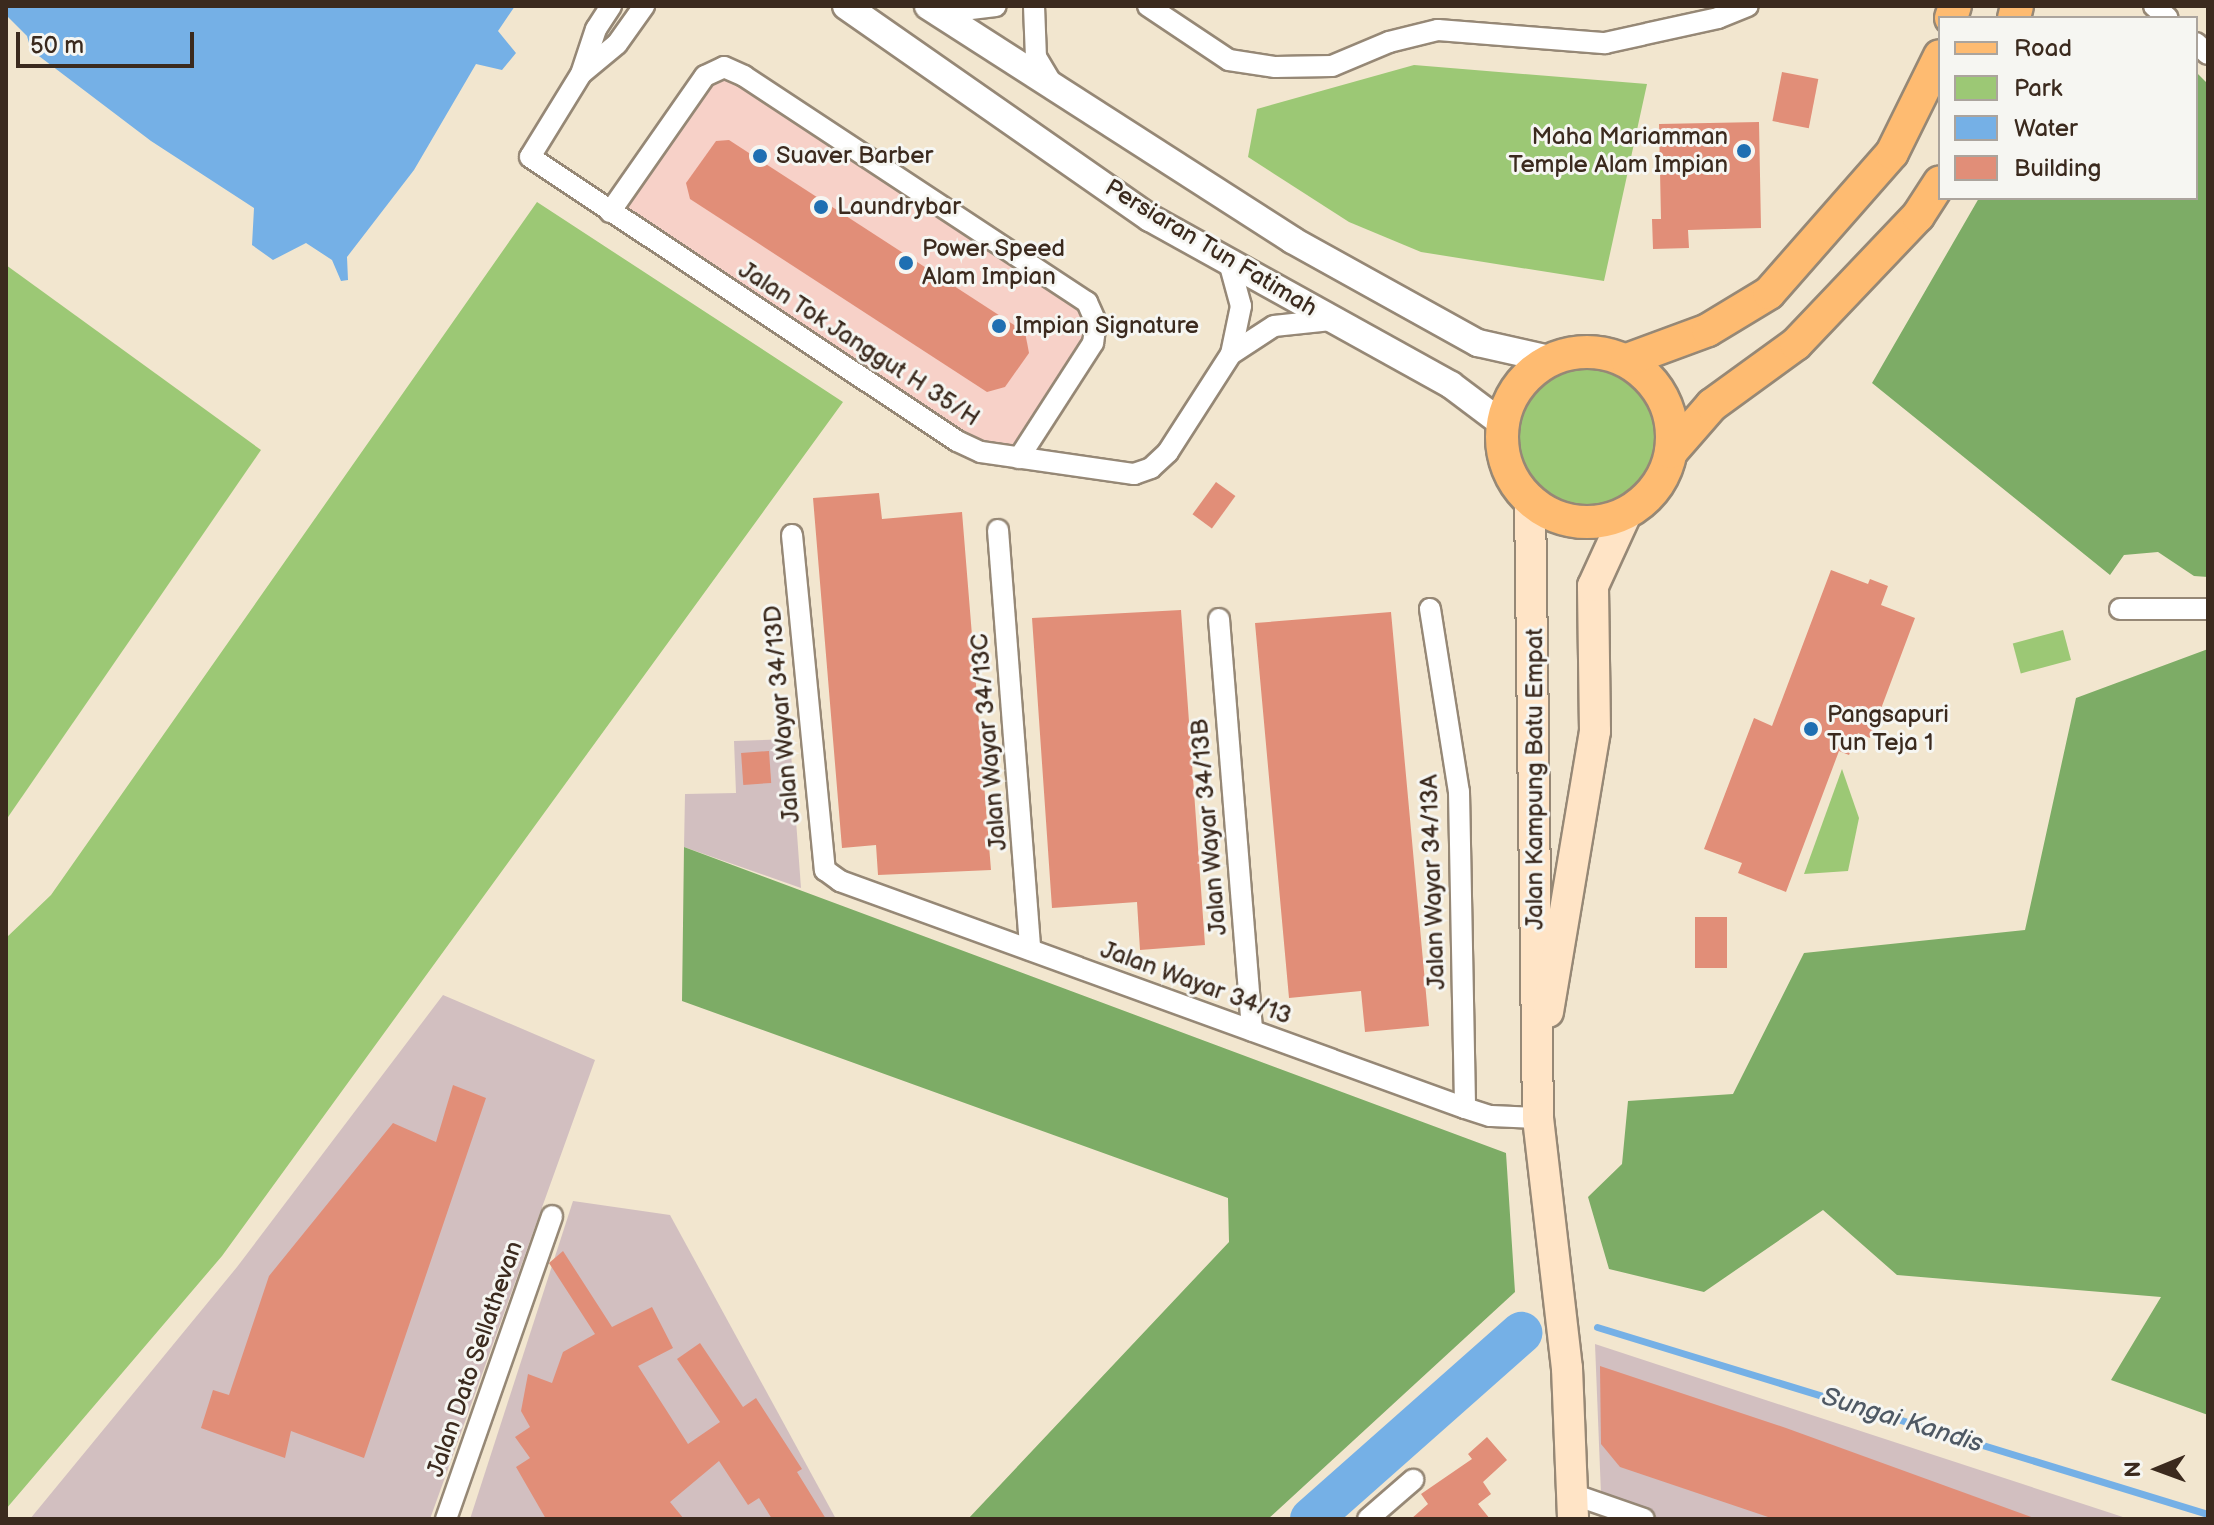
<!DOCTYPE html>
<html>
<head>
<meta charset="utf-8">
<style>
  body { margin:0 }
  #map { position:relative; width:2214px; height:1525px; overflow:hidden; background:#f2e6cf; font-family:"Balsamiq Sans",sans-serif }
  div>[style] { position:absolute }
  .built>* { inset:0; background:#f7d1c8 }
  .industrial>* { inset:0; background:#d2bfc0 }
  .green>* { inset:0; background:#9cc875; transform-origin:0 0 }
  .round { border-radius:50% }
  .forest>* { inset:0; background:#7dac66 }
  .water>* { inset:0; background:#75b0e6 }
  .stream>* { height:7px; margin:-3.5px; padding:0 3.5px; transform-origin:3.5px; border-radius:3.5px; background:#75b0e6 }
  .river>* { height:42px; margin:-21px; padding:0 21px; transform-origin:21px; border-radius:21px; background:#75b0e6 }
  .building>* { inset:0; background:#e18e78; transform-origin:0 0 }
  .roads { filter:drop-shadow(2px 0 #968876) drop-shadow(-2px 0 #968876) drop-shadow(0 2px #968876) drop-shadow(0 -2px #968876) }
  .minor>* { height:20px; margin:-10px; padding:0 10px; transform-origin:10px; border-radius:10px; background:#fff }
  .tertiary>* { height:26px; margin:-13px; padding:0 13px; transform-origin:13px; border-radius:13px; background:#fff }
  .secondary>* { height:30px; margin:-15px; padding:0 15px; transform-origin:15px; border-radius:15px; background:#ffe4c6 }
  .primary>* { height:32px; margin:-16px; padding:0 16px; transform-origin:16px; border-radius:16px; background:#febb71 }
  .primary>.ring { margin:-16px; padding:0; box-sizing:content-box; background:none; border:32px solid #febb71; border-radius:50% }
  .dots>* { width:22px; height:22px; translate:-50% -50%; box-sizing:border-box; border:4px solid #f6f6f2; border-radius:50% }
  span { translate:-50% -50%; white-space:nowrap; text-align:center; line-height:1.15; -webkit-text-stroke:6px #f6f6f2; paint-order:stroke }
  .poi-label { font-size:24px; color:#3b2a1e }
  .right { translate:-100% -50%; text-align:right }
  .left { translate:0 -50%; text-align:left }
  .street-label { font-size:24px; color:#3b2a1e }
  .water-label { font-size:26px; color:#4f5964; font-style:italic }
  .frame { position:absolute; inset:0; border:8px solid #3b2a1e; pointer-events:none }
  .legend { position:absolute; left:1938px; top:16px; width:260px; height:184px; box-sizing:border-box; background:#f6f6f2; border:2px solid #aba49d; margin:0; padding:10px 14px; list-style:none; font-size:24px; color:#3b2a1e }
  .legend li { display:flex; align-items:center; gap:16px; height:40px }
  .legend b { width:40px; border:2px solid #aba49d }
  .north { position:absolute; left:2118px; top:1429px; width:80px; height:80px; -webkit-text-stroke:6px #f6f6f2; paint-order:stroke; rotate:269deg; font-size:22px; font-weight:700; line-height:32px; text-align:center; color:#3b2a1e }
  .north::after { content:''; display:block; margin:auto; width:28px; height:36px; background:#3b2a1e; clip-path:polygon(50% 0,100% 100%,50% 72%,0 100%) }
  .scale { position:absolute; left:16px; top:32px; width:178px; height:36px; box-sizing:border-box; border:4px solid #3b2a1e; border-top:0; padding-left:10px; font-size:24px; line-height:28px; white-space:nowrap; color:#3b2a1e; -webkit-text-stroke:6px #f6f6f2; paint-order:stroke }
</style>
</head>
<body>
<div id="map">
  <div class="built">
    <div style="clip-path:polygon(724px 76px,1078px 307px,1087px 323px,1084px 343px,1013px 448px,960px 433px,624px 209px,712px 81px)"></div>
  </div>
  <div class="industrial">
    <div style="clip-path:polygon(790px 739px,801px 888px,684px 847px,685px 794px,736px 793px,734px 741px)"></div>
    <div style="clip-path:polygon(443px 995px,595px 1060px,430px 1519px,30px 1519px,237px 1267px)"></div>
    <div style="clip-path:polygon(573px 1201px,670px 1215px,836px 1519px,470px 1519px)"></div>
    <div style="clip-path:polygon(1595px 1344px,2129px 1519px,1602px 1519px)"></div>
  </div>
  <div class="green">
    <div style="clip-path:polygon(1414px 65px,1647px 84px,1604px 281px,1421px 252px,1349px 222px,1248px 157px,1257px 109px)"></div>
    <div style="clip-path:polygon(537px 202px,843px 402px,222px 1256px,6px 1509px,6px 938px,51px 895px)"></div>
    <div style="clip-path:polygon(6px 265px,261px 450px,6px 820px)"></div>
    <div class="round" style="left:1515px;top:369px;width:140px;height:140px"></div>
    <div style="left:2063px;top:630px;width:31px;height:52px;rotate:75deg"></div>
    <div style="clip-path:polygon(1842px 769px,1859px 818px,1848px 871px,1804px 874px)"></div>
  </div>
  <div class="forest">
    <div style="clip-path:polygon(2196px 72px,2208px 84px,2208px 577px,2194px 576px,2158px 552px,2124px 555px,2110px 575px,1872px 383px,1979px 198px,2196px 198px)"></div>
    <div style="clip-path:polygon(2208px 649px,2208px 1415px,2111px 1380px,2161px 1297px,1897px 1275px,1823px 1210px,1704px 1292px,1609px 1269px,1588px 1197px,1622px 1164px,1628px 1101px,1733px 1094px,1804px 953px,2025px 930px,2076px 698px)"></div>
    <div style="clip-path:polygon(684px 847px,1506px 1153px,1515px 1292px,1268px 1519px,968px 1519px,1229px 1242px,1228px 1198px,682px 1001px)"></div>
  </div>
  <div class="water">
    <div style="clip-path:polygon(6px 6px,515px 6px,498px 31px,516px 53px,502px 70px,476px 64px,414px 170px,347px 257px,348px 280px,341px 281px,332px 260px,306px 243px,273px 260px,252px 245px,254px 208px,151px 141px,31px 50px,27px 36px,6px 15px)"></div>
  </div>
  <div class="stream">
    <div style="left:1597px;top:1327px;width:639px;rotate:17.02deg"></div>
  </div>
  <div class="river">
    <div style="left:1311px;top:1519px;width:281px;rotate:-41.5deg"></div>
  </div>
  <div class="building">
    <div style="left:1782px;top:72px;width:37px;height:50px;rotate:11deg"></div>
    <div style="clip-path:polygon(1759px 122px,1761px 228px,1688px 230px,1689px 248px,1653px 249px,1652px 219px,1661px 219px,1659px 124px)"></div>
    <div style="clip-path:polygon(729px 140px,1025px 332px,1029px 353px,1005px 387px,987px 392px,690px 199px,686px 183px,716px 141px)"></div>
    <div style="left:1216px;top:482px;width:24px;height:40px;rotate:36deg"></div>
    <div style="clip-path:polygon(879px 493px,882px 519px,962px 512px,991px 870px,878px 875px,876px 845px,842px 848px,813px 498px)"></div>
    <div style="clip-path:polygon(1831px 570px,1868px 584px,1870px 579px,1888px 586px,1881px 605px,1915px 618px,1870px 738px,1858px 733px,1849px 755px,1839px 751px,1786px 892px,1738px 873px,1742px 863px,1704px 849px,1754px 718px,1772px 726px)"></div>
    <div style="clip-path:polygon(1181px 610px,1205px 945px,1140px 950px,1137px 902px,1052px 908px,1032px 618px)"></div>
    <div style="clip-path:polygon(1391px 612px,1429px 1026px,1365px 1032px,1361px 991px,1289px 998px,1255px 623px)"></div>
    <div style="left:769px;top:751px;width:32px;height:28px;rotate:86deg"></div>
    <div style="left:1695px;top:917px;width:32px;height:51px"></div>
    <div style="clip-path:polygon(453px 1085px,486px 1098px,364px 1458px,291px 1431px,285px 1458px,201px 1428px,213px 1390px,229px 1395px,269px 1276px,393px 1123px,436px 1142px)"></div>
    <div style="clip-path:polygon(563px 1251px,612px 1327px,652px 1307px,673px 1348px,638px 1366px,688px 1444px,720px 1422px,677px 1359px,700px 1343px,743px 1407px,756px 1398px,802px 1469px,797px 1472px,826px 1519px,772px 1519px,759px 1498px,748px 1505px,719px 1461px,670px 1502px,684px 1519px,546px 1519px,516px 1467px,530px 1458px,515px 1437px,530px 1427px,521px 1411px,528px 1374px,552px 1383px,563px 1352px,595px 1334px,549px 1263px)"></div>
    <div style="clip-path:polygon(1600px 1366px,1786px 1428px,2037px 1519px,1774px 1519px,1620px 1467px,1601px 1444px)"></div>
    <div style="clip-path:polygon(1487px 1437px,1507px 1460px,1483px 1482px,1491px 1494px,1478px 1504px,1490px 1519px,1411px 1519px,1428px 1504px,1421px 1494px,1472px 1459px,1468px 1454px)"></div>
  </div>
  <div class="roads">
    <div class="minor">
      <div style="left:611px;top:6px;width:27px;rotate:123deg"></div>
      <div style="left:596px;top:29px;width:47px;rotate:108.4deg"></div>
      <div style="left:581px;top:74px;width:97px;rotate:121.6deg"></div>
      <div style="left:530px;top:157px;width:513px;rotate:33.63deg"></div>
      <div style="left:957px;top:441px;width:26px;rotate:25deg"></div>
      <div style="left:981px;top:452px;width:155px;rotate:8.2deg"></div>
      <div style="left:1134px;top:474px;width:18px;rotate:-19deg"></div>
      <div style="left:1151px;top:468px;width:23px;rotate:-43deg"></div>
      <div style="left:1168px;top:452px;width:117px;rotate:-57.3deg"></div>
      <div style="left:1231px;top:354px;width:49px;rotate:-78.2deg"></div>
      <div style="left:1241px;top:306px;width:46px;rotate:-105.3deg"></div>
      <div style="left:1034px;top:6px;width:51px;rotate:87.8deg"></div>
      <div style="left:1036px;top:57px;width:33px;rotate:59deg"></div>
      <div style="left:1148px;top:6px;width:97px;rotate:33.7deg"></div>
      <div style="left:1229px;top:60px;width:47px;rotate:8.7deg"></div>
      <div style="left:1275px;top:67px;width:57px;rotate:-1deg"></div>
      <div style="left:1332px;top:66px;width:62px;rotate:-22.8deg"></div>
      <div style="left:1389px;top:42px;width:50px;rotate:-13.8deg"></div>
      <div style="left:1438px;top:30px;width:168px;rotate:4.5deg"></div>
      <div style="left:1605px;top:43px;width:116px;rotate:-12.5deg"></div>
      <div style="left:1718px;top:18px;width:32px;rotate:-22deg"></div>
      <div style="left:2154px;top:6px;width:18px;rotate:41deg"></div>
      <div style="left:938px;top:13px;width:58px;rotate:-6.9deg"></div>
      <div style="left:2196px;top:43px;width:16px;rotate:43deg"></div>
      <div style="left:582px;top:73px;width:45px;rotate:-39.6deg"></div>
      <div style="left:617px;top:44px;width:47px;rotate:-54.6deg"></div>
      <div style="left:610px;top:212px;width:166px;rotate:-55.1deg"></div>
      <div style="left:705px;top:76px;width:21px;rotate:-25deg"></div>
      <div style="left:724px;top:67px;width:22px;rotate:24deg"></div>
      <div style="left:744px;top:76px;width:411px;rotate:33.4deg"></div>
      <div style="left:1087px;top:302px;width:22px;rotate:66deg"></div>
      <div style="left:1096px;top:322px;width:21px;rotate:98deg"></div>
      <div style="left:1093px;top:343px;width:137px;rotate:122.8deg"></div>
      <div style="left:1231px;top:354px;width:51px;rotate:-33.1deg"></div>
      <div style="left:1274px;top:326px;width:57px;rotate:-6deg"></div>
      <div style="left:998px;top:530px;width:421px;rotate:85.6deg"></div>
      <div style="left:792px;top:535px;width:337px;rotate:84.4deg"></div>
      <div style="left:825px;top:870px;width:19px;rotate:36deg"></div>
      <div style="left:840px;top:881px;width:665px;rotate:19.96deg"></div>
      <div style="left:1465px;top:1108px;width:26px;rotate:18deg"></div>
      <div style="left:1490px;top:1116px;width:48px;rotate:2.4deg"></div>
      <div style="left:1430px;top:609px;width:185px;rotate:81deg"></div>
      <div style="left:1459px;top:792px;width:316px;rotate:88.9deg"></div>
      <div style="left:2120px;top:609px;width:88px"></div>
      <div style="left:1219px;top:619px;width:413px;rotate:85.4deg"></div>
      <div style="left:1572px;top:1494px;width:76px;rotate:19.1deg"></div>
      <div style="left:446px;top:1519px;width:321px;rotate:-70.7deg"></div>
      <div style="left:1368px;top:1519px;width:60px;rotate:-40.9deg"></div>
    </div>
    <div class="tertiary">
      <div style="left:846px;top:6px;width:371px;rotate:34.9deg"></div>
      <div style="left:1150px;top:218px;width:344px;rotate:29deg"></div>
      <div style="left:1451px;top:385px;width:65px;rotate:36.9deg"></div>
      <div style="left:928px;top:6px;width:433px;rotate:32.7deg"></div>
      <div style="left:1292px;top:240px;width:213px;rotate:29deg"></div>
      <div style="left:1478px;top:343px;width:73px;rotate:12.7deg"></div>
    </div>
    <div class="secondary">
      <div style="left:1530px;top:500px;width:618px;rotate:89.26deg"></div>
      <div style="left:1538px;top:1118px;width:252px;rotate:83.4deg"></div>
      <div style="left:1567px;top:1368px;width:151px;rotate:87.7deg"></div>
      <div style="left:1548px;top:1012px;width:285px;rotate:-80.5deg"></div>
      <div style="left:1595px;top:731px;width:145px;rotate:-90.8deg"></div>
      <div style="left:1593px;top:586px;width:79px;rotate:-65.4deg"></div>
    </div>
    <div class="primary">
      <div style="left:1951px;top:18px;width:13px;rotate:-72deg"></div>
      <div style="left:2014px;top:18px;width:12px;rotate:-76deg"></div>
      <div class="ring" style="left:1502px;top:352px;width:138px;height:138px"></div>
      <div style="left:1627px;top:360px;width:86px;rotate:-20.3deg"></div>
      <div style="left:1708px;top:330px;width:71px;rotate:-31.2deg"></div>
      <div style="left:1769px;top:293px;width:186px;rotate:-48.7deg"></div>
      <div style="left:1892px;top:153px;width:108px;rotate:-63.7deg"></div>
      <div style="left:1671px;top:452px;width:62px;rotate:-48.9deg"></div>
      <div style="left:1712px;top:405px;width:104px;rotate:-36deg"></div>
      <div style="left:1796px;top:344px;width:177px;rotate:-46.4deg"></div>
      <div style="left:1918px;top:216px;width:40px;rotate:-57.1deg"></div>
    </div>
  </div>
  <div class="dots">
    <div style="left:1744px;top:151px;background:#1f6fb2"></div>
    <div style="left:760px;top:156px;background:#1f6fb2"></div>
    <div style="left:821px;top:207px;background:#1f6fb2"></div>
    <div style="left:906px;top:263px;background:#1f6fb2"></div>
    <div style="left:999px;top:326px;background:#1f6fb2"></div>
    <div style="left:1811px;top:729px;background:#1f6fb2"></div>
  </div>
  <div class="poi-label">
    <span class="right" style="left:1728px;top:151px">Maha Mariamman<br>Temple Alam Impian</span>
    <span class="left" style="left:776px;top:156px">Suaver Barber</span>
    <span class="left" style="left:837px;top:207px">Laundrybar</span>
    <span class="left" style="left:922px;top:263px">Power Speed<br>Alam Impian</span>
    <span class="left" style="left:1015px;top:326px">Impian Signature</span>
    <span class="left" style="left:1827px;top:729px">Pangsapuri<br>Tun Teja 1</span>
  </div>
  <div class="street-label">
    <span style="left:1211px;top:248px;rotate:31deg">Persiaran Tun Fatimah</span>
    <span style="left:859px;top:344px;rotate:33deg">Jalan Tok Janggut H 35/H</span>
    <span style="left:782px;top:714px;rotate:-95deg">Jalan Wayar 34/13D</span>
    <span style="left:989px;top:742px;rotate:-95deg">Jalan Wayar 34/13C</span>
    <span style="left:1535px;top:779px;rotate:-90deg">Jalan Kampung Batu Empat</span>
    <span style="left:1209px;top:827px;rotate:-95deg">Jalan Wayar 34/13B</span>
    <span style="left:1433px;top:882px;rotate:-92deg">Jalan Wayar 34/13A</span>
    <span style="left:1196px;top:983px;rotate:20deg">Jalan Wayar 34/13</span>
    <span style="left:475px;top:1359px;rotate:-71deg">Jalan Dato Sellathevan</span>
  </div>
  <div class="water-label">
    <span style="left:1902px;top:1421px;rotate:17deg">Sungai Kandis</span>
  </div>
  <div class="frame"></div>
  <ul class="legend">
  <li><b style="height:10px;background:#febb71"></b>Road</li>
  <li><b style="height:22px;background:#9cc875"></b>Park</li>
  <li><b style="height:22px;background:#75b0e6"></b>Water</li>
  <li><b style="height:22px;background:#e18e78"></b>Building</li>
  </ul>
  <div class="north">N</div>
  <div class="scale">50 m</div>
</div>
</body>
</html>
